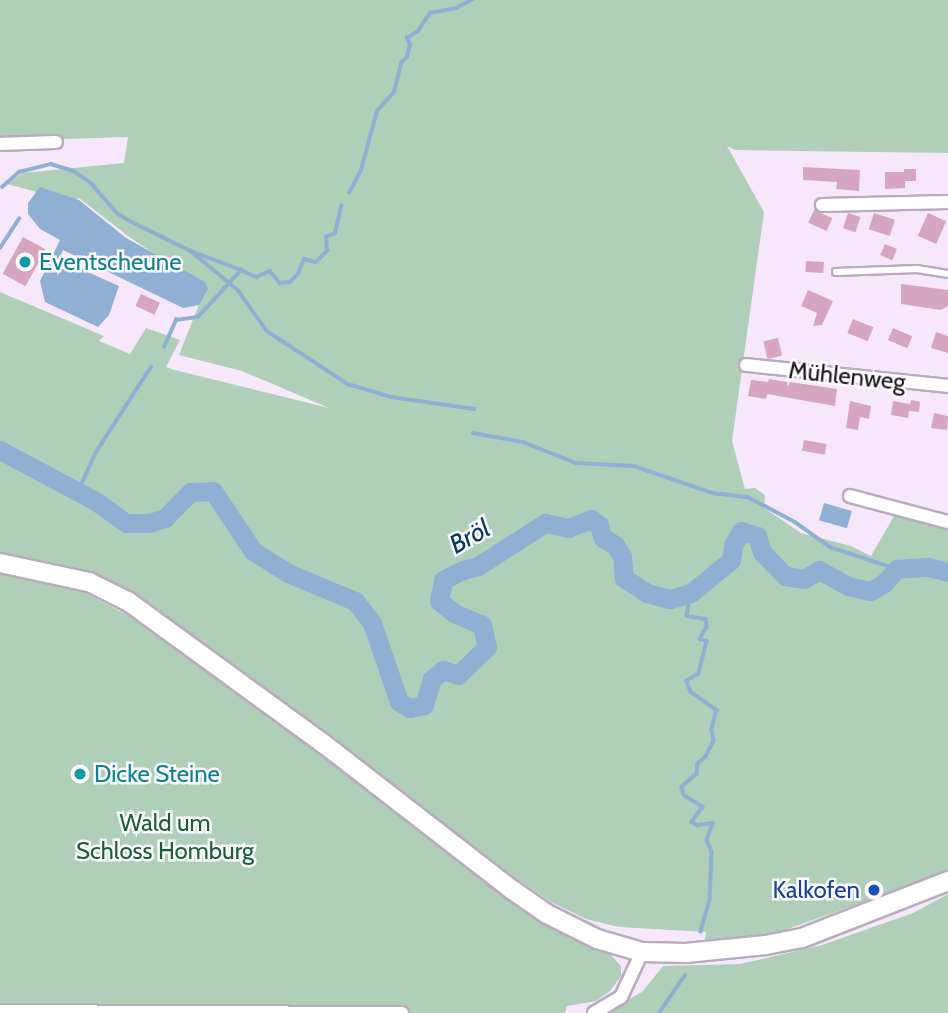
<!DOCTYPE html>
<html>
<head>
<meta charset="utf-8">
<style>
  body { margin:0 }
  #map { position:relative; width:948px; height:1013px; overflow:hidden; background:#f6e8fa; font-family:Cabin,sans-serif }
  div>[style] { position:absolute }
  .green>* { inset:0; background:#afcfb9 }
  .water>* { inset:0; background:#8fb0d3; transform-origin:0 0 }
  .stream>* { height:3.5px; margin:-1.75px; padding:0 1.75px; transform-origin:1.75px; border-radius:1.75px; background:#8fb0d3 }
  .river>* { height:19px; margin:-9.5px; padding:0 9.5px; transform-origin:9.5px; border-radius:9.5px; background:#8fb0d3 }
  .building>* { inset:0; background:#d5a6bd; transform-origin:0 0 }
  .roads { filter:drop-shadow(2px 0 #b9acbd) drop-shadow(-2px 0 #b9acbd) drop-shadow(0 2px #b9acbd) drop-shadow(0 -2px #b9acbd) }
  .service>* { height:6px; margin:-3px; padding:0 3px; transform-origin:3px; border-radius:3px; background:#fff }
  .minor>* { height:12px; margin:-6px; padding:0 6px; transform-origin:6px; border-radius:6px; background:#fff }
  .secondary>* { height:18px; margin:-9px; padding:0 9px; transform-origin:9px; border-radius:9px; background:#fff }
  .dots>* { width:19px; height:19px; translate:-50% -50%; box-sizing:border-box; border:4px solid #fdfafe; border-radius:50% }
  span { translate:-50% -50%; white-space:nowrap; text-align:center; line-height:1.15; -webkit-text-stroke:5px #fdfafe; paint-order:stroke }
  .culture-label { font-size:24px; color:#0d838f }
  .left { translate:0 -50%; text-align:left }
  .street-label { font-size:24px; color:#18141a }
  .park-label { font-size:24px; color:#175e39 }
  .transit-label { font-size:24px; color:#164399 }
  .right { translate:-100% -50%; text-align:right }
  .water-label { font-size:26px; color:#013763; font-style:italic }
</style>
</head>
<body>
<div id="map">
  <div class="green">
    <div style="clip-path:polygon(0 0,948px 0,948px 153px,735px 150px,727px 146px,764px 212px,732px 441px,745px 489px,755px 488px,765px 495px,764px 508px,801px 533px,851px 546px,871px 556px,897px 511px,948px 529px,948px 872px,765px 937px,704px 944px,706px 932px,619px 927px,586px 919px,551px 902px,490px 860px,168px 616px,172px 624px,0 555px,0 292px,104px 336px,99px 341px,130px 354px,146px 328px,180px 340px,166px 367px,171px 369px,329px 408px,242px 371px,179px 355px,205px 289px,128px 236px,79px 198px,70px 201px,7px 184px,23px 173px,124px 163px,128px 137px,0 141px)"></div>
    <div style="clip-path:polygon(0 571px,81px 591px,173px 639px,546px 923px,611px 955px,621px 966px,621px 976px,610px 991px,596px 1001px,567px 1006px,565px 1013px,243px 1013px,235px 1004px,0 1005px)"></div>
    <div style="clip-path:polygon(948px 894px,948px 1013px,604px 1013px,642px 992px,663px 966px,740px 964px,822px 945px,913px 913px)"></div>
  </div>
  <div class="water">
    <div style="clip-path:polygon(40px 187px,79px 200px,126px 238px,205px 282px,208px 289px,199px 305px,183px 308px,63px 250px,59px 259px,119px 286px,109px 315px,98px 327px,45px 302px,40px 281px,60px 240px,40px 229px,28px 214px,28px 203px)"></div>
    <div style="left:824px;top:503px;width:29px;height:18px;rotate:16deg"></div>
  </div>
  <div class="stream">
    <div style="left:2px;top:187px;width:23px;rotate:-41deg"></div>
    <div style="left:19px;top:172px;width:33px;rotate:-14deg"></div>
    <div style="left:51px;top:164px;width:24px;rotate:17deg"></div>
    <div style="left:74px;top:171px;width:21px;rotate:35deg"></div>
    <div style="left:91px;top:183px;width:40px;rotate:49deg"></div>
    <div style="left:117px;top:213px;width:13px;rotate:32deg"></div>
    <div style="left:128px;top:220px;width:70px;rotate:26.2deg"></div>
    <div style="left:191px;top:251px;width:53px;rotate:20.8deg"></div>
    <div style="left:349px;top:193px;width:26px;rotate:-62deg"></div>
    <div style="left:361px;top:170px;width:61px;rotate:-74.8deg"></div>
    <div style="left:377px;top:111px;width:25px;rotate:-48deg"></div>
    <div style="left:394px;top:92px;width:30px;rotate:-76deg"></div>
    <div style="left:401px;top:63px;width:8px;rotate:-45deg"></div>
    <div style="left:407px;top:57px;width:12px;rotate:-76deg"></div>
    <div style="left:410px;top:45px;width:8px;rotate:-113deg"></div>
    <div style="left:407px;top:38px;width:13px;rotate:-32deg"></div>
    <div style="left:418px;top:31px;width:22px;rotate:-56deg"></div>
    <div style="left:430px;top:13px;width:26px;rotate:-11deg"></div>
    <div style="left:456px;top:8px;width:18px;rotate:-27deg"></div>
    <div style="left:0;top:248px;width:35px;rotate:-57deg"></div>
    <div style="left:191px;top:251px;width:61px;rotate:39.7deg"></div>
    <div style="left:238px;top:290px;width:50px;rotate:54.7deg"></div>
    <div style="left:267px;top:331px;width:97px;rotate:33.2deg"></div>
    <div style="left:348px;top:384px;width:45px;rotate:16.8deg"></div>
    <div style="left:391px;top:397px;width:84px;rotate:8.2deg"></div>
    <div style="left:164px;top:347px;width:30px;rotate:-66deg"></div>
    <div style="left:176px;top:320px;width:22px;rotate:-8deg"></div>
    <div style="left:198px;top:317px;width:64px;rotate:-47.5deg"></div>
    <div style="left:241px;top:270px;width:17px;rotate:25deg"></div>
    <div style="left:256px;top:277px;width:15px;rotate:-23deg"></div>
    <div style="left:270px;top:271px;width:16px;rotate:50deg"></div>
    <div style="left:280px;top:283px;width:10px;rotate:-6deg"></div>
    <div style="left:290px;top:282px;width:11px;rotate:-45deg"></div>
    <div style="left:298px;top:274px;width:16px;rotate:-68deg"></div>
    <div style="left:304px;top:259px;width:12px;rotate:14deg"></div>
    <div style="left:316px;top:262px;width:16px;rotate:-45deg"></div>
    <div style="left:327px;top:251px;width:14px;rotate:-94deg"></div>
    <div style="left:326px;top:237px;width:10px;rotate:-24deg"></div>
    <div style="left:335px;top:233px;width:28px;rotate:-77deg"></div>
    <div style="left:473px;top:433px;width:51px;rotate:10.2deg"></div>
    <div style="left:523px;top:442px;width:57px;rotate:21.6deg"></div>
    <div style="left:576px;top:463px;width:58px;rotate:3deg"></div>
    <div style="left:634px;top:466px;width:83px;rotate:18.9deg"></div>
    <div style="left:713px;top:493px;width:35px;rotate:7deg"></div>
    <div style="left:748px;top:497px;width:53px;rotate:28deg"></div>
    <div style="left:795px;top:522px;width:43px;rotate:35.5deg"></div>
    <div style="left:830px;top:547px;width:71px;rotate:18.2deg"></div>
    <div style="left:78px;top:492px;width:44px;rotate:-65.8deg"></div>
    <div style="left:96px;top:452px;width:101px;rotate:-57.1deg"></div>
    <div style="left:691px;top:593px;width:23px;rotate:100deg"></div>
    <div style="left:687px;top:616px;width:19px;rotate:9deg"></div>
    <div style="left:706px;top:619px;width:8px;rotate:83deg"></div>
    <div style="left:707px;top:627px;width:14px;rotate:120deg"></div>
    <div style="left:700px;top:639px;width:7px;rotate:16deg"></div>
    <div style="left:707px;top:641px;width:34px;rotate:104deg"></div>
    <div style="left:699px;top:674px;width:14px;rotate:150deg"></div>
    <div style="left:687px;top:681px;width:12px;rotate:70deg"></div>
    <div style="left:691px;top:692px;width:32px;rotate:35deg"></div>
    <div style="left:717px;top:710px;width:20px;rotate:105deg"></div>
    <div style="left:712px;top:729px;width:12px;rotate:81deg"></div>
    <div style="left:714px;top:741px;width:18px;rotate:117deg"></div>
    <div style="left:706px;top:757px;width:11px;rotate:139deg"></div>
    <div style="left:698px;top:764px;width:10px;rotate:96deg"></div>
    <div style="left:697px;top:774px;width:20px;rotate:139deg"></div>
    <div style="left:682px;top:787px;width:8px;rotate:76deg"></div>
    <div style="left:684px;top:795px;width:22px;rotate:32deg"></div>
    <div style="left:703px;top:807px;width:19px;rotate:126deg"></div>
    <div style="left:692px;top:822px;width:6px;rotate:31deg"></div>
    <div style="left:697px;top:825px;width:16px;rotate:-7deg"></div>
    <div style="left:713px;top:823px;width:18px;rotate:109deg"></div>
    <div style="left:707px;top:840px;width:13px;rotate:67deg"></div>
    <div style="left:712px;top:852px;width:48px;rotate:92.4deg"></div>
    <div style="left:710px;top:900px;width:33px;rotate:106deg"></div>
    <div style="left:659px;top:1013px;width:46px;rotate:-55.6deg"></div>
  </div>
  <div class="river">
    <div style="left:0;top:450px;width:110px;rotate:28.2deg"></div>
    <div style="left:97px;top:502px;width:36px;rotate:36deg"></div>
    <div style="left:126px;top:523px;width:23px"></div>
    <div style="left:149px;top:523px;width:17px;rotate:-17deg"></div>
    <div style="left:165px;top:518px;width:36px;rotate:-46deg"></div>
    <div style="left:190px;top:492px;width:23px;rotate:-2deg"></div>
    <div style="left:213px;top:491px;width:72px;rotate:56.3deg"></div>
    <div style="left:253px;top:551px;width:41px;rotate:32.2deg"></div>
    <div style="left:288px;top:573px;width:73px;rotate:22.7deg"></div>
    <div style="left:355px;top:601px;width:28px;rotate:52deg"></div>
    <div style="left:372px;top:623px;width:83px;rotate:71.1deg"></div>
    <div style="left:399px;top:702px;width:13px;rotate:29deg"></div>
    <div style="left:410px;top:708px;width:14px;rotate:-12deg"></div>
    <div style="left:424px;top:705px;width:27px;rotate:-73deg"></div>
    <div style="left:432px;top:679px;width:14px;rotate:-39deg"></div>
    <div style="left:443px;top:670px;width:16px;rotate:18deg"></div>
    <div style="left:458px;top:675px;width:40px;rotate:-44deg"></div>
    <div style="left:487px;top:647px;width:23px;rotate:-103deg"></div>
    <div style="left:482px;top:625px;width:30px;rotate:-157deg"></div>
    <div style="left:454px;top:613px;width:19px;rotate:-141deg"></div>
    <div style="left:439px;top:601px;width:21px;rotate:-79deg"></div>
    <div style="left:443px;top:580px;width:22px;rotate:-27deg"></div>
    <div style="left:463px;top:570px;width:16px;rotate:-15deg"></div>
    <div style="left:478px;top:566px;width:80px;rotate:-32.7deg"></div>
    <div style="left:545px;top:523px;width:24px;rotate:12deg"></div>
    <div style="left:568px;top:528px;width:25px;rotate:-21deg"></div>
    <div style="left:591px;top:519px;width:10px;rotate:37deg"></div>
    <div style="left:599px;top:525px;width:14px;rotate:73deg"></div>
    <div style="left:603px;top:538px;width:14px;rotate:30deg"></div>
    <div style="left:615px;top:545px;width:13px;rotate:58deg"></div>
    <div style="left:622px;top:556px;width:22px;rotate:85deg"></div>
    <div style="left:624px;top:578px;width:27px;rotate:33deg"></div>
    <div style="left:647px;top:593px;width:24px;rotate:15deg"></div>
    <div style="left:670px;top:599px;width:22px;rotate:-16deg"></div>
    <div style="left:691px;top:593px;width:52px;rotate:-39.5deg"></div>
    <div style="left:731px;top:560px;width:15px;rotate:-82deg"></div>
    <div style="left:733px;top:545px;width:16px;rotate:-60deg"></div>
    <div style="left:741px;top:531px;width:17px;rotate:17deg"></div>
    <div style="left:757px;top:536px;width:17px;rotate:73deg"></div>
    <div style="left:762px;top:552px;width:33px;rotate:46deg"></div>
    <div style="left:785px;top:576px;width:19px;rotate:9deg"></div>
    <div style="left:804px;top:579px;width:17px;rotate:-31deg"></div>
    <div style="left:819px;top:570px;width:33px;rotate:29deg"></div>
    <div style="left:848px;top:586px;width:23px;rotate:13deg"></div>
    <div style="left:870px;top:591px;width:15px;rotate:-28deg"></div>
    <div style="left:883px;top:584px;width:21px;rotate:-47deg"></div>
    <div style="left:897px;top:569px;width:31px;rotate:-4deg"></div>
    <div style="left:928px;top:567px;width:21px;rotate:14deg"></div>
  </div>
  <div class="building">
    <div style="clip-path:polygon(803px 167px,860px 170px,859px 191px,836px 189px,837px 182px,803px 180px)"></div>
    <div style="clip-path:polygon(904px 169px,916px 169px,916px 181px,905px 181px,905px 188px,885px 189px,885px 172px,904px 172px)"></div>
    <div style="left:814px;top:210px;width:20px;height:14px;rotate:24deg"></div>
    <div style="left:848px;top:213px;width:13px;height:16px;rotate:18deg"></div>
    <div style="left:874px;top:213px;width:22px;height:17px;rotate:18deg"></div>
    <div style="left:928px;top:213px;width:20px;height:25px;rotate:24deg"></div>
    <div style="left:23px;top:237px;width:26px;height:42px;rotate:29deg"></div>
    <div style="left:885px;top:244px;width:13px;height:12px;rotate:23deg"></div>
    <div style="left:806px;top:261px;width:18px;height:11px;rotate:3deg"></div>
    <div style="clip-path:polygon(901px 284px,948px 290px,948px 306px,941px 310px,901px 304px)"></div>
    <div style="clip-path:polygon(808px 290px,833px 301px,822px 325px,813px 326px,817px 313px,801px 306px)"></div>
    <div style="left:141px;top:294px;width:21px;height:13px;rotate:25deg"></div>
    <div style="left:853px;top:319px;width:22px;height:15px;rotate:22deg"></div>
    <div style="left:893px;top:328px;width:21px;height:13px;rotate:23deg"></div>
    <div style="clip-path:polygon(936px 332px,948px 336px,948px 353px,931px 348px)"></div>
    <div style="left:778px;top:338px;width:18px;height:15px;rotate:77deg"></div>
    <div style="clip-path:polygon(769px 379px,787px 382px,788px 387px,790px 382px,837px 389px,835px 406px,767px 394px,766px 399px,748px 396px,751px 380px,768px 382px)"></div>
    <div style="clip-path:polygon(911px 400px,920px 402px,919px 412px,909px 411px,908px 418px,891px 415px,893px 401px,910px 404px)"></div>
    <div style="clip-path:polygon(850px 401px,871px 406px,869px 419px,860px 417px,858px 430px,846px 428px)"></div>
    <div style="clip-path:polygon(934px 413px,948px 416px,947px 430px,931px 428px)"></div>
    <div style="left:804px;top:440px;width:23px;height:11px;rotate:10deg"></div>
  </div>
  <div class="roads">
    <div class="service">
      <div style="left:836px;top:272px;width:81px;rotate:-2.1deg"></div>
      <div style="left:917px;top:269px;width:31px;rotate:9deg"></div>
    </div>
    <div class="minor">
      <div style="left:0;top:144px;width:56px;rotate:-2deg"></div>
      <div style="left:822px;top:205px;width:126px;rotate:-1.4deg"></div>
      <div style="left:746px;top:365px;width:203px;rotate:5.9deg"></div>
      <div style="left:850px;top:496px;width:101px;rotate:14.9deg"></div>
      <div style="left:0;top:1011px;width:402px;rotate:0.3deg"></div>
      <div style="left:594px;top:1013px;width:31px;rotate:-31deg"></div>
      <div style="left:621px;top:997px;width:50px;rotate:-65deg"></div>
    </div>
    <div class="secondary">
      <div style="left:0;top:563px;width:91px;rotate:12.1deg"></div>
      <div style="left:89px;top:582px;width:45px;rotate:26.6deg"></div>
      <div style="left:129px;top:602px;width:241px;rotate:36.1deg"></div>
      <div style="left:324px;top:744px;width:237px;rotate:37.8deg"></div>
      <div style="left:511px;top:889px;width:44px;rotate:34.8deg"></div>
      <div style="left:547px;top:914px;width:56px;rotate:26.6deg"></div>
      <div style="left:597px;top:939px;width:47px;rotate:16.1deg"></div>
      <div style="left:642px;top:952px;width:44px;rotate:1.3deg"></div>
      <div style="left:686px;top:953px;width:80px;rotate:-5.7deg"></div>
      <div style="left:766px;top:945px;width:37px;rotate:-11deg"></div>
      <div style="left:802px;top:938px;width:157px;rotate:-21.3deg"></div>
    </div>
  </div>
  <div class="dots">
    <div style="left:25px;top:262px;background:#0f9aa8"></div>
    <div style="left:80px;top:774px;background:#0f9aa8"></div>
    <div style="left:874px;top:890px;background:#1a4fb4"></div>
  </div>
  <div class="culture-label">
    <span class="left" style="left:39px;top:262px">Eventscheune</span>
    <span class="left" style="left:94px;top:774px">Dicke Steine</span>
  </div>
  <div class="street-label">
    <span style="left:847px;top:376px;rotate:6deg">Mühlenweg</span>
  </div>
  <div class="park-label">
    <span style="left:165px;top:837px">Wald um<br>Schloss Homburg</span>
  </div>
  <div class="transit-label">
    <span class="right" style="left:860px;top:890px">Kalkofen</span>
  </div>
  <div class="water-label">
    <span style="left:470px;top:537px;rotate:-29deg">Bröl</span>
  </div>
</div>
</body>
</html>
